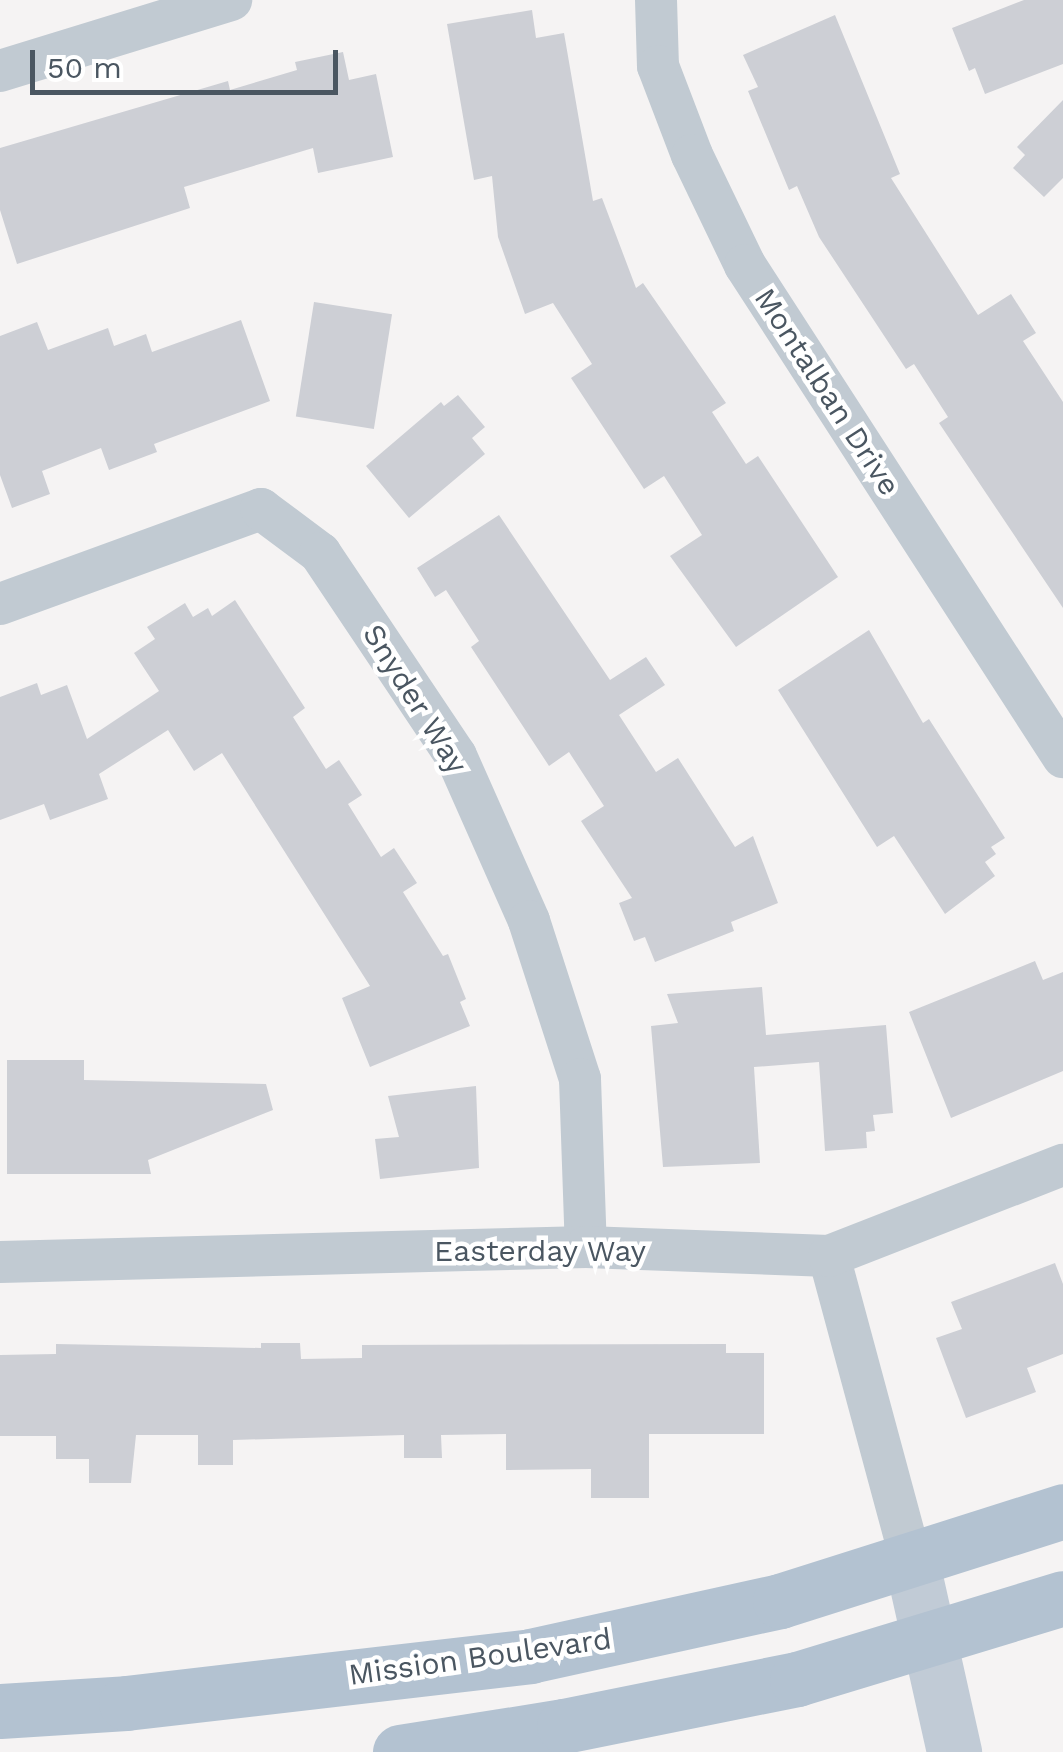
<!DOCTYPE html>
<html>
<head>
<meta charset="utf-8">
<style>
  body { margin:0 }
  #map { position:relative; width:1063px; height:1752px; overflow:hidden; background:#f5f3f3; font-family:"Work Sans",sans-serif }
  div>[style] { position:absolute }
  .building>* { inset:0; background:#cdcfd5; transform-origin:0 0 }
  .minor>* { height:42px; margin:-21px; padding:0 21px; transform-origin:21px; border-radius:21px; background:#c1cad2 }
  .secondary>* { height:55px; margin:-27.5px; padding:0 27.5px; transform-origin:27.5px; border-radius:27.5px; background:#c1cbd6 }
  .primary>* { height:55px; margin:-27.5px; padding:0 27.5px; transform-origin:27.5px; border-radius:27.5px; background:#b3c2d1 }
  span { translate:-50% -50%; white-space:nowrap; text-align:center; line-height:1.15; -webkit-text-stroke:9px #fff; paint-order:stroke }
  .street-label { font-size:30px; color:#4a5661 }
  .scale { position:absolute; left:30px; top:50px; width:308px; height:45px; box-sizing:border-box; border:5px solid #4a5661; border-top:0; padding-left:12px; font-size:30px; line-height:35px; white-space:nowrap; color:#4a5661; -webkit-text-stroke:8px #fff; paint-order:stroke }
</style>
</head>
<body>
<div id="map">
  <div class="building">
    <div style="clip-path:polygon(1024px 0,1063px 0,1063px 64px,985px 94px,975px 68px,969px 71px,952px 28px)"></div>
    <div style="clip-path:polygon(532px 10px,536px 38px,564px 33px,593px 201px,602px 198px,636px 288px,643px 283px,726px 403px,712px 412px,746px 464px,758px 456px,838px 577px,736px 647px,670px 556px,702px 535px,664px 476px,644px 489px,594px 413px,571px 378px,592px 364px,553px 303px,525px 314px,498px 237px,492px 176px,474px 180px,447px 24px)"></div>
    <div style="clip-path:polygon(835px 15px,900px 174px,891px 178px,978px 315px,1011px 294px,1036px 333px,1023px 341px,1063px 402px,1063px 608px,939px 423px,948px 417px,914px 364px,906px 369px,819px 237px,797px 186px,789px 190px,748px 91px,758px 87px,743px 55px)"></div>
    <div style="clip-path:polygon(343px 52px,349px 80px,376px 74px,393px 157px,318px 173px,313px 148px,184px 187px,190px 208px,17px 264px,0 210px,0 148px,228px 81px,230px 90px,297px 70px,295px 62px)"></div>
    <div style="clip-path:polygon(1063px 100px,1063px 178px,1044px 197px,1013px 168px,1025px 155px,1017px 147px)"></div>
    <div style="left:314px;top:302px;width:79px;height:116px;rotate:9deg"></div>
    <div style="clip-path:polygon(241px 320px,270px 401px,154px 444px,157px 452px,109px 470px,101px 448px,42px 471px,50px 494px,12px 508px,0 475px,0 336px,37px 322px,48px 350px,108px 328px,114px 346px,146px 334px,152px 352px)"></div>
    <div style="clip-path:polygon(458px 395px,485px 427px,472px 438px,485px 454px,409px 518px,366px 466px,441px 402px,444px 406px)"></div>
    <div style="clip-path:polygon(499px 515px,610px 680px,646px 657px,665px 685px,619px 715px,656px 772px,678px 758px,735px 847px,753px 836px,778px 903px,731px 922px,734px 931px,655px 962px,645px 937px,634px 941px,619px 903px,632px 898px,581px 821px,604px 806px,569px 752px,549px 766px,471px 647px,479px 641px,446px 590px,435px 597px,417px 568px)"></div>
    <div style="clip-path:polygon(235px 600px,305px 708px,293px 717px,326px 769px,339px 760px,362px 795px,348px 804px,381px 857px,394px 848px,417px 883px,403px 892px,443px 956px,448px 954px,466px 999px,460px 1002px,470px 1026px,370px 1067px,342px 998px,370px 986px,222px 753px,194px 771px,168px 730px,99px 774px,108px 799px,50px 820px,44px 804px,0 820px,0 697px,37px 683px,41px 695px,67px 685px,87px 739px,159px 691px,134px 653px,155px 639px,147px 627px,185px 603px,193px 617px,208px 608px,212px 616px)"></div>
    <div style="clip-path:polygon(869px 630px,923px 723px,929px 719px,1005px 838px,991px 847px,996px 854px,985px 862px,995px 876px,945px 914px,894px 836px,877px 847px,778px 690px)"></div>
    <div style="clip-path:polygon(1035px 961px,1043px 980px,1063px 972px,1063px 1071px,951px 1118px,909px 1012px)"></div>
    <div style="clip-path:polygon(762px 987px,766px 1035px,886px 1025px,893px 1113px,873px 1115px,875px 1131px,866px 1132px,867px 1148px,825px 1151px,819px 1062px,754px 1067px,760px 1163px,663px 1167px,651px 1026px,678px 1023px,667px 994px)"></div>
    <div style="clip-path:polygon(7px 1060px,84px 1060px,84px 1080px,266px 1084px,273px 1110px,148px 1160px,151px 1174px,7px 1174px)"></div>
    <div style="clip-path:polygon(476px 1086px,479px 1168px,380px 1179px,375px 1139px,399px 1137px,388px 1096px)"></div>
    <div style="clip-path:polygon(1055px 1263px,1063px 1284px,1063px 1354px,1027px 1368px,1036px 1392px,966px 1418px,936px 1338px,962px 1329px,951px 1302px)"></div>
    <div style="clip-path:polygon(261px 1343px,300px 1343px,301px 1359px,362px 1358px,362px 1345px,726px 1344px,726px 1353px,764px 1353px,764px 1434px,649px 1434px,649px 1498px,591px 1498px,591px 1469px,506px 1470px,506px 1434px,441px 1435px,442px 1458px,404px 1458px,404px 1435px,233px 1440px,233px 1465px,198px 1465px,198px 1435px,136px 1435px,131px 1483px,89px 1483px,89px 1459px,56px 1459px,56px 1436px,0 1436px,0 1355px,56px 1354px,56px 1344px,261px 1348px)"></div>
  </div>
  <div class="minor">
    <div style="left:656px;top:0;width:66px;rotate:88.3deg"></div>
    <div style="left:658px;top:66px;width:95px;rotate:69.1deg"></div>
    <div style="left:692px;top:155px;width:122px;rotate:64.3deg"></div>
    <div style="left:745px;top:265px;width:586px;rotate:57.12deg"></div>
    <div style="left:0;top:71px;width:242px;rotate:-17.1deg"></div>
    <div style="left:0;top:604px;width:278px;rotate:-20deg"></div>
    <div style="left:261px;top:509px;width:74px;rotate:36.7deg"></div>
    <div style="left:320px;top:553px;width:244px;rotate:56.2deg"></div>
    <div style="left:456px;top:756px;width:180px;rotate:66.1deg"></div>
    <div style="left:529px;top:921px;width:166px;rotate:72.1deg"></div>
    <div style="left:580px;top:1079px;width:168px;rotate:88deg"></div>
    <div style="left:829px;top:1256px;width:314px;rotate:74.9deg"></div>
    <div style="left:0;top:1262px;width:586px;rotate:-1.47deg"></div>
    <div style="left:586px;top:1247px;width:243px;rotate:2.1deg"></div>
    <div style="left:829px;top:1256px;width:251px;rotate:-21.3deg"></div>
  </div>
  <div class="secondary">
    <div style="left:911px;top:1559px;width:198px;rotate:77.4deg"></div>
  </div>
  <div class="primary">
    <div style="left:0;top:1711px;width:126px;rotate:-3.6deg"></div>
    <div style="left:126px;top:1703px;width:407px;rotate:-6.6deg"></div>
    <div style="left:530px;top:1656px;width:256px;rotate:-12.4deg"></div>
    <div style="left:780px;top:1601px;width:297px;rotate:-17.6deg"></div>
    <div style="left:400px;top:1752px;width:166px;rotate:-9deg"></div>
    <div style="left:564px;top:1726px;width:238px;rotate:-11.4deg"></div>
    <div style="left:797px;top:1679px;width:278px;rotate:-16.9deg"></div>
  </div>
  <div class="street-label">
    <span style="left:827px;top:392px;rotate:57deg">Montalban Drive</span>
    <span style="left:415px;top:699px;rotate:58deg">Snyder Way</span>
    <span style="left:540px;top:1251px">Easterday Way</span>
    <span style="left:480px;top:1657px;rotate:-8deg">Mission Boulevard</span>
  </div>
  <div class="scale">50 m</div>
</div>
</body>
</html>
